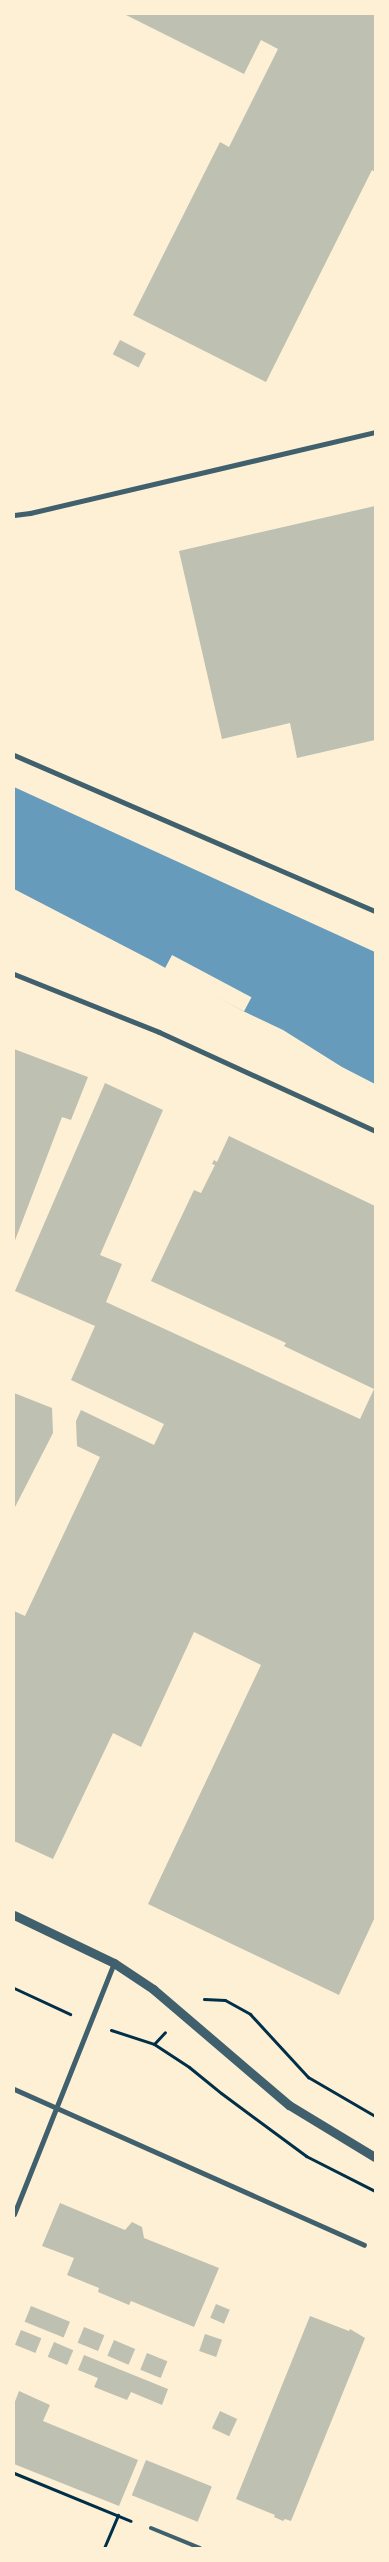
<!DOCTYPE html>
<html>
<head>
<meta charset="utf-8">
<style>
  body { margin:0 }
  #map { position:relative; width:389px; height:2562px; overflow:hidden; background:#fdf0d5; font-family:"Roboto Condensed",sans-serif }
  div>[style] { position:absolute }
  .water>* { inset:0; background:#669bbc }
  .pier>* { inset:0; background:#fdf0d5; transform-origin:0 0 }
  .building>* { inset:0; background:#bec0b2; transform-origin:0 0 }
  .path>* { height:3px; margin:-1.5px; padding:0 1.5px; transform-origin:1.5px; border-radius:1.5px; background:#003049 }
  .service>* { height:4px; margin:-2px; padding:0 2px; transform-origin:2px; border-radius:2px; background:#3f606c }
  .minor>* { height:5px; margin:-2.5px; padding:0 2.5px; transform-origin:2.5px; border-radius:2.5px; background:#3f606c }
  .tertiary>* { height:9px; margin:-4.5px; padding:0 4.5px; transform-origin:4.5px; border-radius:4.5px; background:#3f606c }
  span { translate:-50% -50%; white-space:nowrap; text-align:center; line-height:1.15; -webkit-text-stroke:5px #fdf0d5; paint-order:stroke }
  .frame { position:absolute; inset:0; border:15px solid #fdf0d5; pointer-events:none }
</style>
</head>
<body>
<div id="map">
  <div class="water">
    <div style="clip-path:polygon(14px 787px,375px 952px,375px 1084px,342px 1067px,283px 1030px,243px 1011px,151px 960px,14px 889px)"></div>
  </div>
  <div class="pier">
    <div style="left:172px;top:955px;width:90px;height:16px;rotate:28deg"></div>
  </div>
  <div class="building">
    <div style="clip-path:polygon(124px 14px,375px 14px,375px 172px,372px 170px,266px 382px,133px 315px,220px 142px,229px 147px,278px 49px,261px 40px,244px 74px)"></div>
    <div style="left:120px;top:340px;width:29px;height:16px;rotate:27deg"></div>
    <div style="clip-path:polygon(375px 506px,375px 740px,297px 758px,290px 723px,222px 739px,179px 551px)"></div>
    <div style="clip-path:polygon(14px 1049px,88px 1077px,71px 1120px,62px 1117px,14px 1243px)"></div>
    <div style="clip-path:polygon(105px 1083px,163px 1110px,100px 1255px,122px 1264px,106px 1302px,360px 1419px,374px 1389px,284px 1346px,286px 1343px,151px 1281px,194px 1190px,201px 1193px,215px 1165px,212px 1164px,214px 1160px,217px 1162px,229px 1136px,375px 1206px,375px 1917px,339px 1995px,148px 1904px,261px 1665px,194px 1632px,141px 1747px,113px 1733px,53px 1859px,14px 1841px,14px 1611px,25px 1616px,100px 1457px,77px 1446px,76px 1421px,81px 1410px,154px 1445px,164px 1424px,71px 1380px,95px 1326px,15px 1291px)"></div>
    <div style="clip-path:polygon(14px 1393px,52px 1408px,53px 1433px,14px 1509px)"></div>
    <div style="clip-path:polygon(60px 2203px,125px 2230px,132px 2222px,142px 2227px,144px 2238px,219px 2268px,194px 2327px,131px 2301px,129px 2305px,98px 2292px,99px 2288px,67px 2275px,74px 2258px,42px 2246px)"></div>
    <div style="left:216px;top:2304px;width:15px;height:15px;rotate:23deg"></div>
    <div style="left:31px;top:2306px;width:42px;height:17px;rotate:22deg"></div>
    <div style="clip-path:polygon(310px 2316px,349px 2331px,350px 2329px,365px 2338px,291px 2521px,285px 2519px,283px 2521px,274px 2517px,275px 2515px,236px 2499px)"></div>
    <div style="left:84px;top:2327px;width:22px;height:17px;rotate:22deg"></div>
    <div style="left:21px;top:2330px;width:22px;height:16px;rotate:22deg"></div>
    <div style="left:205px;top:2334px;width:18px;height:18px;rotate:19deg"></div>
    <div style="left:114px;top:2340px;width:23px;height:17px;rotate:23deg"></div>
    <div style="left:54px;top:2342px;width:21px;height:16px;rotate:23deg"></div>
    <div style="left:147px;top:2353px;width:22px;height:18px;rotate:22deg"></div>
    <div style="clip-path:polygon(84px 2355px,168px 2389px,162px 2405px,131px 2392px,127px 2400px,94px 2387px,98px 2378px,78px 2370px)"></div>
    <div style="clip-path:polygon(19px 2391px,50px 2405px,43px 2421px,138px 2460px,119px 2506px,14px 2464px,14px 2404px)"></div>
    <div style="left:220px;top:2411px;width:19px;height:19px;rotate:25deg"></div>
    <div style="left:146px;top:2460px;width:71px;height:38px;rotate:22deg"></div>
  </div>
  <div class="path">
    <div style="left:14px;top:1988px;width:62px;rotate:24.9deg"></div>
    <div style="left:204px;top:1999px;width:21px;rotate:3deg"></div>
    <div style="left:225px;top:2000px;width:29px;rotate:29deg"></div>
    <div style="left:250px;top:2014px;width:86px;rotate:47.4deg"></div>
    <div style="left:308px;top:2077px;width:78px;rotate:30.2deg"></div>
    <div style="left:111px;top:2030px;width:45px;rotate:18deg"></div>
    <div style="left:154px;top:2044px;width:42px;rotate:33.3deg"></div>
    <div style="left:189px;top:2067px;width:41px;rotate:39.1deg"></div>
    <div style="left:221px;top:2093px;width:106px;rotate:36.5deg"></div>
    <div style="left:306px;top:2156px;width:77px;rotate:26.9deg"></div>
    <div style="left:154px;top:2044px;width:16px;rotate:-47deg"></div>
    <div style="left:14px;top:2473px;width:126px;rotate:22.3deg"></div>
    <div style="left:104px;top:2548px;width:36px;rotate:-67deg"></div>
  </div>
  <div class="service">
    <div style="left:151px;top:2528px;width:53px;rotate:22.2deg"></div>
  </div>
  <div class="minor">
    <div style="left:14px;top:515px;width:16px;rotate:-7deg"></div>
    <div style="left:30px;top:513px;width:354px;rotate:-13.2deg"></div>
    <div style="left:14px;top:755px;width:393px;rotate:23.4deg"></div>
    <div style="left:14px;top:974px;width:156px;rotate:21.8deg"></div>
    <div style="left:159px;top:1032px;width:238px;rotate:24.6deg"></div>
    <div style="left:14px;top:2089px;width:383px;rotate:24deg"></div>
    <div style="left:14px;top:2214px;width:270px;rotate:-68.3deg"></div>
  </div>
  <div class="tertiary">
    <div style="left:14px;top:1915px;width:111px;rotate:25.6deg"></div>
    <div style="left:114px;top:1963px;width:47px;rotate:33.7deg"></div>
    <div style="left:153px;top:1989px;width:179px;rotate:40.5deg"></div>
    <div style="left:289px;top:2105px;width:100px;rotate:31.2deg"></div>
  </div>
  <div class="frame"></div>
</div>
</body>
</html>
